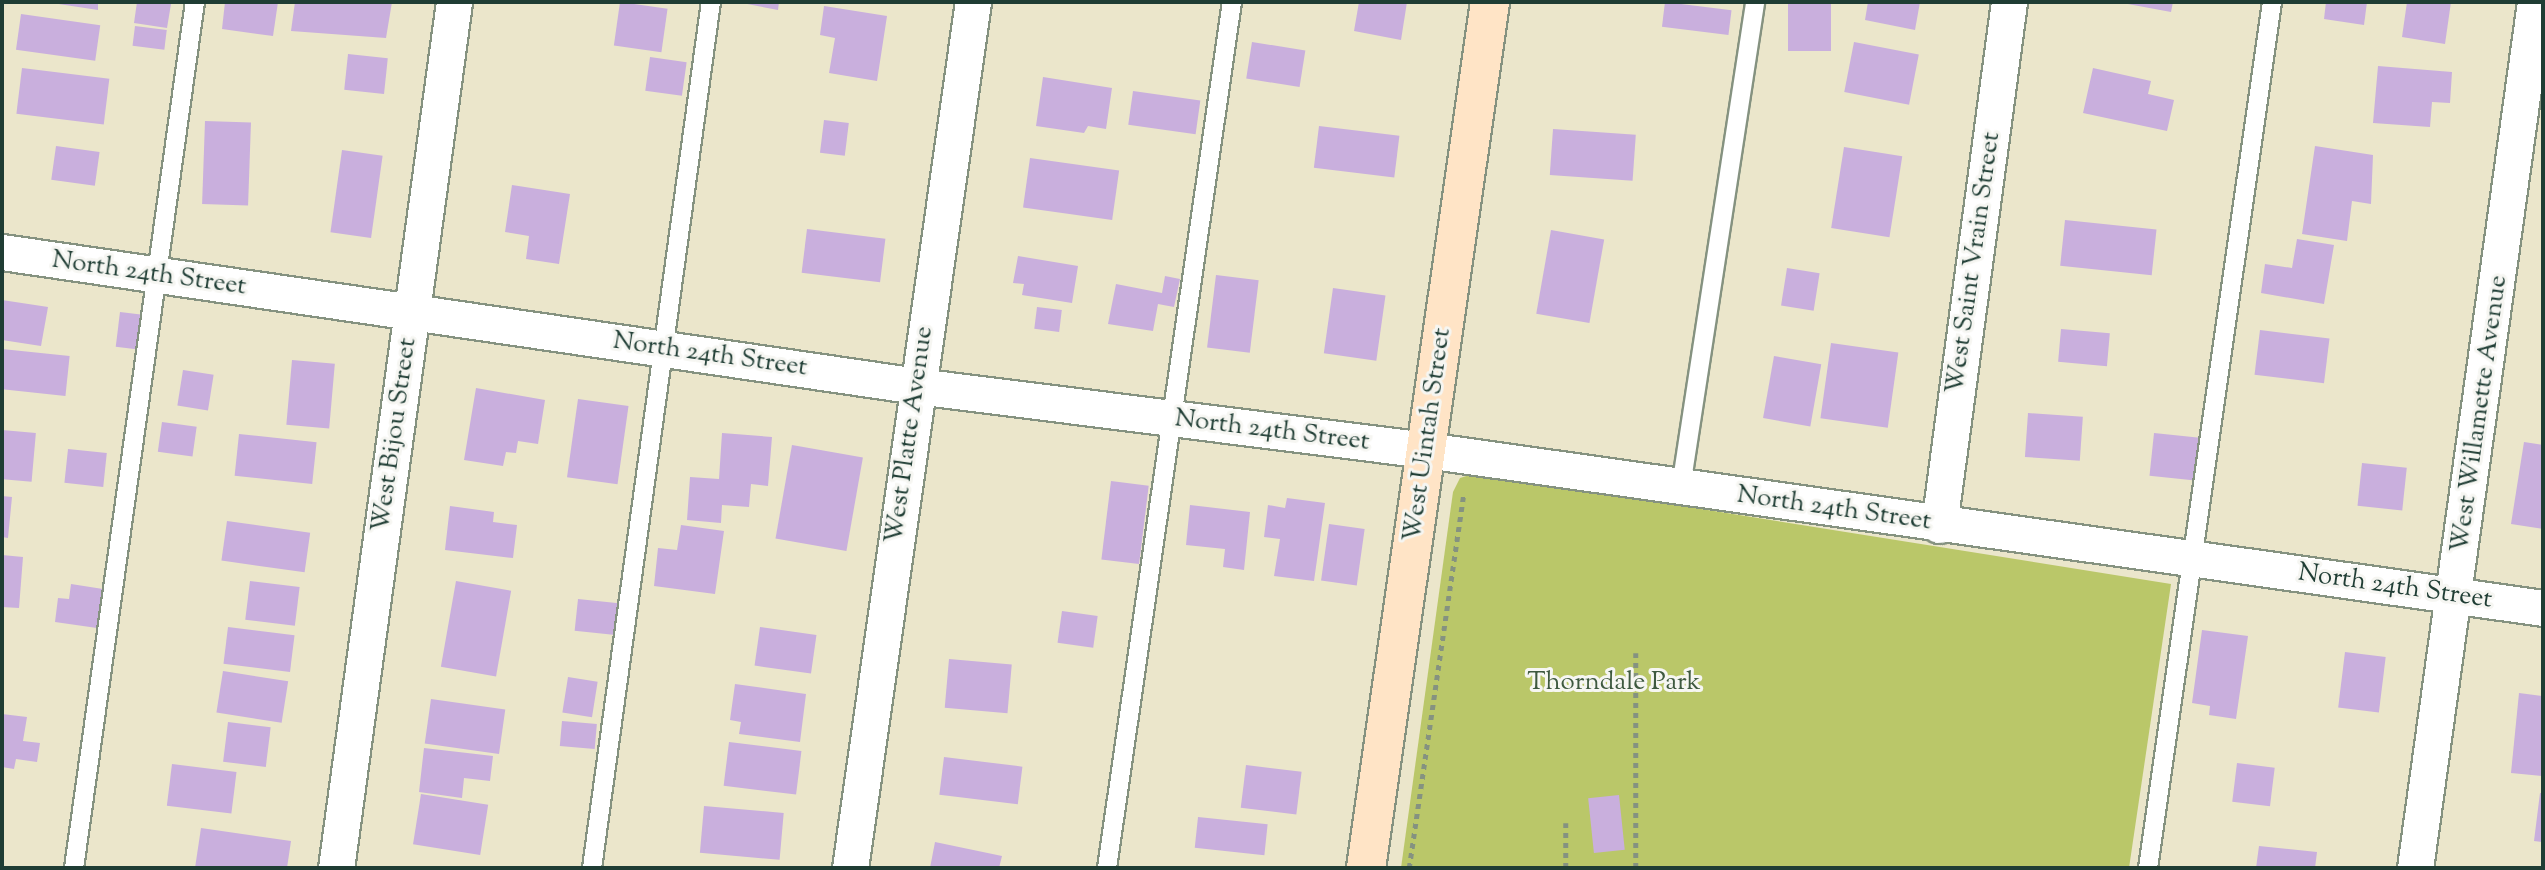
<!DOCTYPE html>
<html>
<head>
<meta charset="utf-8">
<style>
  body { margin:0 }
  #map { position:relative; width:2545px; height:870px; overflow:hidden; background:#ebe6cb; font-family:"Sorts Mill Goudy",serif }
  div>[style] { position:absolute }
  .green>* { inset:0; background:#bac769 }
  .building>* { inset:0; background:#c9afdd; transform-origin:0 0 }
  .path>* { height:4.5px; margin-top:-2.25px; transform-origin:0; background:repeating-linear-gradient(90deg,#859280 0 5px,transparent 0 10px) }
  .roads { filter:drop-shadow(2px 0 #859280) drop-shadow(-2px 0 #859280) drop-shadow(0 2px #859280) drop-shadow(0 -2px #859280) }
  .lane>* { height:18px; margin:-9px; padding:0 9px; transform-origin:9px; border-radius:9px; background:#fff }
  .street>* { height:35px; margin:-17.5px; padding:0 17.5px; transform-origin:17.5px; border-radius:17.5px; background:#fff }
  .secondary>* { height:38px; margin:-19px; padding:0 19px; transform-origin:19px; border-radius:19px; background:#ffe4c6 }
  span { translate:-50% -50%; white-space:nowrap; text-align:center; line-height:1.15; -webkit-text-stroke:6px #f6f6f2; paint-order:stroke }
  .street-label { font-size:26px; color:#1f3d34 }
  .park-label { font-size:26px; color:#3e593f }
  .frame { position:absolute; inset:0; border:4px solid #1f3d34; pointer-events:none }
</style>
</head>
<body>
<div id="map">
  <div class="green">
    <div style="clip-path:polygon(1476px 473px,2171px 584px,2129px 868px,1401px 868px,1453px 492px,1460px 478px)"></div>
  </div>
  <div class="building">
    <div style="clip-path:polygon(52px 2px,98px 2px,98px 10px,52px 3px)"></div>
    <div style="clip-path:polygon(137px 2px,171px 4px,167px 28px,134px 23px)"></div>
    <div style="clip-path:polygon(225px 2px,278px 2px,273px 36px,222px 29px)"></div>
    <div style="clip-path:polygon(295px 2px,392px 2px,386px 38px,291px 31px)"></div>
    <div style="left:620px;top:2px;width:48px;height:44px;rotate:8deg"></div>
    <div style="clip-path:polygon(737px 2px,779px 2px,778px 10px)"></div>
    <div style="clip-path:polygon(1359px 2px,1407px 2px,1401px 40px,1354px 31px)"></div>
    <div style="left:1665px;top:2px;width:67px;height:25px;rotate:7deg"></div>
    <div style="left:1788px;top:2px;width:43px;height:49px"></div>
    <div style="clip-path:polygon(1868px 2px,1920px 2px,1915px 30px,1865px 20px)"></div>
    <div style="clip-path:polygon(2117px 2px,2173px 2px,2171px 12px)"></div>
    <div style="clip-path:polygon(2326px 2px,2367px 2px,2364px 25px,2324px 19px)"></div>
    <div style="clip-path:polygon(2407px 2px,2451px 2px,2445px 44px,2402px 37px)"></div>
    <div style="clip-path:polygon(824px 6px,887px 16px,877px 81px,829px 73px,835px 38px,820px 35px)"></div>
    <div style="left:21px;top:14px;width:80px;height:36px;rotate:8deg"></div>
    <div style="left:135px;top:26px;width:32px;height:20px;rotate:7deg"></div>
    <div style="left:1252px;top:42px;width:54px;height:37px;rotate:9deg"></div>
    <div style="left:1854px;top:42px;width:66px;height:51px;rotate:11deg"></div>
    <div style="left:348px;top:54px;width:40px;height:36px;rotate:6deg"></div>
    <div style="left:650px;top:57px;width:37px;height:34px;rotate:8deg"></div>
    <div style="clip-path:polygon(2378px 66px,2452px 72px,2450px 103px,2432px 102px,2430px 127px,2373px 123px)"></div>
    <div style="left:22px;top:68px;width:88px;height:46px;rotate:7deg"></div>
    <div style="clip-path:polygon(2093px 68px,2151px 81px,2148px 94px,2174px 100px,2167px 131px,2083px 113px)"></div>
    <div style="clip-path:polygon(1043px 77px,1112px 88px,1106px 129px,1088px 126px,1084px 133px,1036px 126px)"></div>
    <div style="left:1133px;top:91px;width:68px;height:34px;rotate:8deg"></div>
    <div style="left:824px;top:120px;width:25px;height:33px;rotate:7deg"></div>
    <div style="left:205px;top:121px;width:46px;height:83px;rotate:2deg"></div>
    <div style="left:1319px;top:126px;width:81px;height:42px;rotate:7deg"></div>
    <div style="left:1553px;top:129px;width:83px;height:46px;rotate:4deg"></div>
    <div style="left:56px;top:146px;width:44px;height:34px;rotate:8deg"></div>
    <div style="clip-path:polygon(2315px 146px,2373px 155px,2371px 204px,2352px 201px,2347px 241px,2302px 234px)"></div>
    <div style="left:1844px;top:147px;width:59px;height:82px;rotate:9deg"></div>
    <div style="left:342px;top:150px;width:41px;height:83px;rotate:8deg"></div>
    <div style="left:1030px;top:158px;width:90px;height:50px;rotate:8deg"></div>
    <div style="clip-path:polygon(512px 185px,570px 194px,559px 264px,526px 259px,529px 236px,505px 232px)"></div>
    <div style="left:2065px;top:220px;width:92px;height:46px;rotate:6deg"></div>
    <div style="left:807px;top:229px;width:79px;height:44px;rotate:7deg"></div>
    <div style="left:1551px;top:230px;width:54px;height:85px;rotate:10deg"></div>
    <div style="clip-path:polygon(2297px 239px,2334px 245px,2324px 304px,2261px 293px,2265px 264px,2292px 268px)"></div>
    <div style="clip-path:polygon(1018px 256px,1078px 266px,1072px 303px,1022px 295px,1024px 284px,1013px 283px)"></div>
    <div style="left:1787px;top:268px;width:33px;height:38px;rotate:9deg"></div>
    <div style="left:1216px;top:275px;width:43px;height:73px;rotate:7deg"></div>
    <div style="clip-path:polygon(1165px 276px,1180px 279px,1174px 307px,1158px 304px,1153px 331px,1108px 324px,1116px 284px,1162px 293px)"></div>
    <div style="left:1333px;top:288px;width:53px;height:66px;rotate:8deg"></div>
    <div style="clip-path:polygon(2px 300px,48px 307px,41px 346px,2px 340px)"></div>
    <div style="left:1037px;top:307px;width:25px;height:22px;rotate:7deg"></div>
    <div style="left:120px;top:312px;width:25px;height:35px;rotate:7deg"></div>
    <div style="left:2061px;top:329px;width:49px;height:33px;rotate:5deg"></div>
    <div style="left:2260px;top:330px;width:70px;height:45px;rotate:7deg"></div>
    <div style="left:1831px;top:343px;width:68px;height:76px;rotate:8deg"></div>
    <div style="left:2px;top:349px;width:68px;height:40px;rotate:6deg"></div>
    <div style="left:1774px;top:356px;width:48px;height:63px;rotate:10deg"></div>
    <div style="left:292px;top:360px;width:43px;height:65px;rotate:5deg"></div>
    <div style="left:183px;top:370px;width:31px;height:36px;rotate:9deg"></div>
    <div style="clip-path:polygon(476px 388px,545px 400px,538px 444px,518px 441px,516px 453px,506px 452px,503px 466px,464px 460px)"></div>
    <div style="left:578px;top:399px;width:51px;height:79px;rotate:8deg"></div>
    <div style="left:2028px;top:413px;width:55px;height:44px;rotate:4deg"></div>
    <div style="left:162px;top:422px;width:35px;height:30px;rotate:8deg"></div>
    <div style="left:2px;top:430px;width:34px;height:49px;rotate:5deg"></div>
    <div style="clip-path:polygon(722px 433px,772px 437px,768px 486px,751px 484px,749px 507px,722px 505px,721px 523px,687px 520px,690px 477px,719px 479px)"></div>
    <div style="left:2154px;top:433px;width:46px;height:43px;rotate:6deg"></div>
    <div style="left:239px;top:434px;width:78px;height:42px;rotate:6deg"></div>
    <div style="clip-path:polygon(2524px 442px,2543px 445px,2543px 529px,2511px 524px)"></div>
    <div style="left:792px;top:445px;width:72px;height:95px;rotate:10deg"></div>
    <div style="left:68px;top:449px;width:39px;height:34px;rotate:6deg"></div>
    <div style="left:2362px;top:463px;width:45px;height:43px;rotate:6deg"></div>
    <div style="left:1111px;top:481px;width:38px;height:79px;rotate:7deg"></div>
    <div style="clip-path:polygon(2px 496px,12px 497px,8px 538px,2px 537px)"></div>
    <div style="clip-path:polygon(1287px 498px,1325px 503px,1314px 581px,1274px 576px,1280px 539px,1264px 537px,1268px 505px,1285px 508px)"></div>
    <div style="clip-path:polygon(1190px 505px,1250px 512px,1244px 570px,1223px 567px,1225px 549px,1186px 545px)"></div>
    <div style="clip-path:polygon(450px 506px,494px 512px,493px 522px,517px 525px,513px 558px,445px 550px)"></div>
    <div style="left:227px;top:521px;width:84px;height:40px;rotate:8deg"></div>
    <div style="left:1329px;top:524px;width:36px;height:57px;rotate:8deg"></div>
    <div style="clip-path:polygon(681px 525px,724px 531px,715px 594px,654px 586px,658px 548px,677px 550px)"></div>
    <div style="clip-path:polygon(2px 555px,23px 557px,19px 608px,2px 607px)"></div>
    <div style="left:250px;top:581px;width:50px;height:39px;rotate:7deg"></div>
    <div style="left:456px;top:581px;width:56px;height:87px;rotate:10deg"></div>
    <div style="clip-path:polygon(71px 584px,103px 589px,97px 628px,55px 622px,58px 598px,69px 599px)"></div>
    <div style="left:578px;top:599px;width:41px;height:32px;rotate:6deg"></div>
    <div style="left:1062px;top:611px;width:36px;height:32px;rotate:8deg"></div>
    <div style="left:228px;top:627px;width:67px;height:37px;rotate:7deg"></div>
    <div style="left:760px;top:627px;width:57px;height:39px;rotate:8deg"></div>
    <div style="clip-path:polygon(2202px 630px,2248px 636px,2236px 719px,2209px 715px,2210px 706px,2192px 703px)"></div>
    <div style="left:2345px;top:652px;width:41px;height:56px;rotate:7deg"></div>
    <div style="left:949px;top:659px;width:63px;height:49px;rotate:5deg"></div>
    <div style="left:223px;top:671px;width:66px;height:42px;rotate:9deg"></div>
    <div style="left:568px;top:677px;width:30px;height:36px;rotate:9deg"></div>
    <div style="clip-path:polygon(735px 684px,806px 694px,800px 742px,739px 734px,741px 722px,730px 720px)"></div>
    <div style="clip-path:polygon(2519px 693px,2543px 696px,2543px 776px,2511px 773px)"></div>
    <div style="left:431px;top:699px;width:75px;height:45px;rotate:8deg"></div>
    <div style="clip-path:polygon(2px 714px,27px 717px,23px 741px,40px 743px,37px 762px,16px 759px,14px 769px,2px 767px)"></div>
    <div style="left:562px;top:721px;width:35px;height:25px;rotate:5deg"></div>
    <div style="left:228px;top:722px;width:43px;height:40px;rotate:7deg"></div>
    <div style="left:729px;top:742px;width:73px;height:44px;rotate:7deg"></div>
    <div style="clip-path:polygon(424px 748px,493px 756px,490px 781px,464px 778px,462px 798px,419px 792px)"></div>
    <div style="left:944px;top:757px;width:79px;height:38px;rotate:7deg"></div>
    <div style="left:2237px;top:763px;width:38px;height:39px;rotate:7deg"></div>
    <div style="left:172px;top:764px;width:65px;height:42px;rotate:7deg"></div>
    <div style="left:1246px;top:765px;width:56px;height:43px;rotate:7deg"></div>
    <div style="clip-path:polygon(2540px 793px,2543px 793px,2543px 842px,2534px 841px)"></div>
    <div style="left:421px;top:794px;width:68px;height:51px;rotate:9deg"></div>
    <div style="left:1619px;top:795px;width:55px;height:31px;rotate:84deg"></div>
    <div style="left:704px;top:806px;width:80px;height:47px;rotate:5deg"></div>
    <div style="left:1198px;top:817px;width:70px;height:31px;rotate:6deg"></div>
    <div style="clip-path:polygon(201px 828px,291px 841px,287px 868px,195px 868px)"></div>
    <div style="clip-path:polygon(935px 842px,1002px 856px,999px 868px,930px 868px)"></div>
    <div style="clip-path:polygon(2259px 846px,2317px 852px,2315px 868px,2256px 868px)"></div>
  </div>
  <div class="path">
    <div style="left:1636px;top:653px;width:215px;rotate:90deg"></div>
    <div style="left:1566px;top:823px;width:45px;rotate:90deg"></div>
    <div style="left:1409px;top:868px;width:376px;rotate:-81.7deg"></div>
  </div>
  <div class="roads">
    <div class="lane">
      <div style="left:1681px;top:487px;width:491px;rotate:-81.3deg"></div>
      <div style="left:74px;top:868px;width:874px;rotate:-82.05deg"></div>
      <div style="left:592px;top:868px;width:874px;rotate:-82.18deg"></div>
      <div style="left:1107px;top:868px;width:875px;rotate:-81.79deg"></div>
      <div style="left:2148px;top:868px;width:875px;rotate:-81.85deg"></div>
    </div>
    <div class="street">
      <div style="left:2px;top:252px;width:925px;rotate:8.33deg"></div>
      <div style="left:917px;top:386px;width:513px;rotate:7.17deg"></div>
      <div style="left:1426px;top:450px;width:1128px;rotate:8.05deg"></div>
      <div style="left:1939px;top:525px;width:528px;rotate:-82.38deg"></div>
      <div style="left:336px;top:868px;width:874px;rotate:-82.24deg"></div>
      <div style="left:850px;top:868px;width:875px;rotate:-81.92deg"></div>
      <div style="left:2415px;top:868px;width:874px;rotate:-82.11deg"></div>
    </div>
    <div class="secondary">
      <div style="left:1366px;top:868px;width:875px;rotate:-81.85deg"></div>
    </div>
  </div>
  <div class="street-label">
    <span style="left:1974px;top:263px;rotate:-82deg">West Saint Vrain Street</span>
    <span style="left:149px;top:274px;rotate:8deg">North 24th Street</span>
    <span style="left:710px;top:355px;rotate:8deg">North 24th Street</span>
    <span style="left:2480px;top:414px;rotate:-82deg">West Willamette Avenue</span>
    <span style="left:1272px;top:431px;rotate:7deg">North 24th Street</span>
    <span style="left:395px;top:435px;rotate:-82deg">West Bijou Street</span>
    <span style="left:910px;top:435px;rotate:-82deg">West Platte Avenue</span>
    <span style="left:1428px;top:435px;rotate:-82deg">West Uintah Street</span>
    <span style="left:1834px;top:509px;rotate:8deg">North 24th Street</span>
    <span style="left:2395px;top:587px;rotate:8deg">North 24th Street</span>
  </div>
  <div class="park-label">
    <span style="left:1614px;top:683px">Thorndale Park</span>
  </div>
  <div class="frame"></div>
</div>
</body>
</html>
